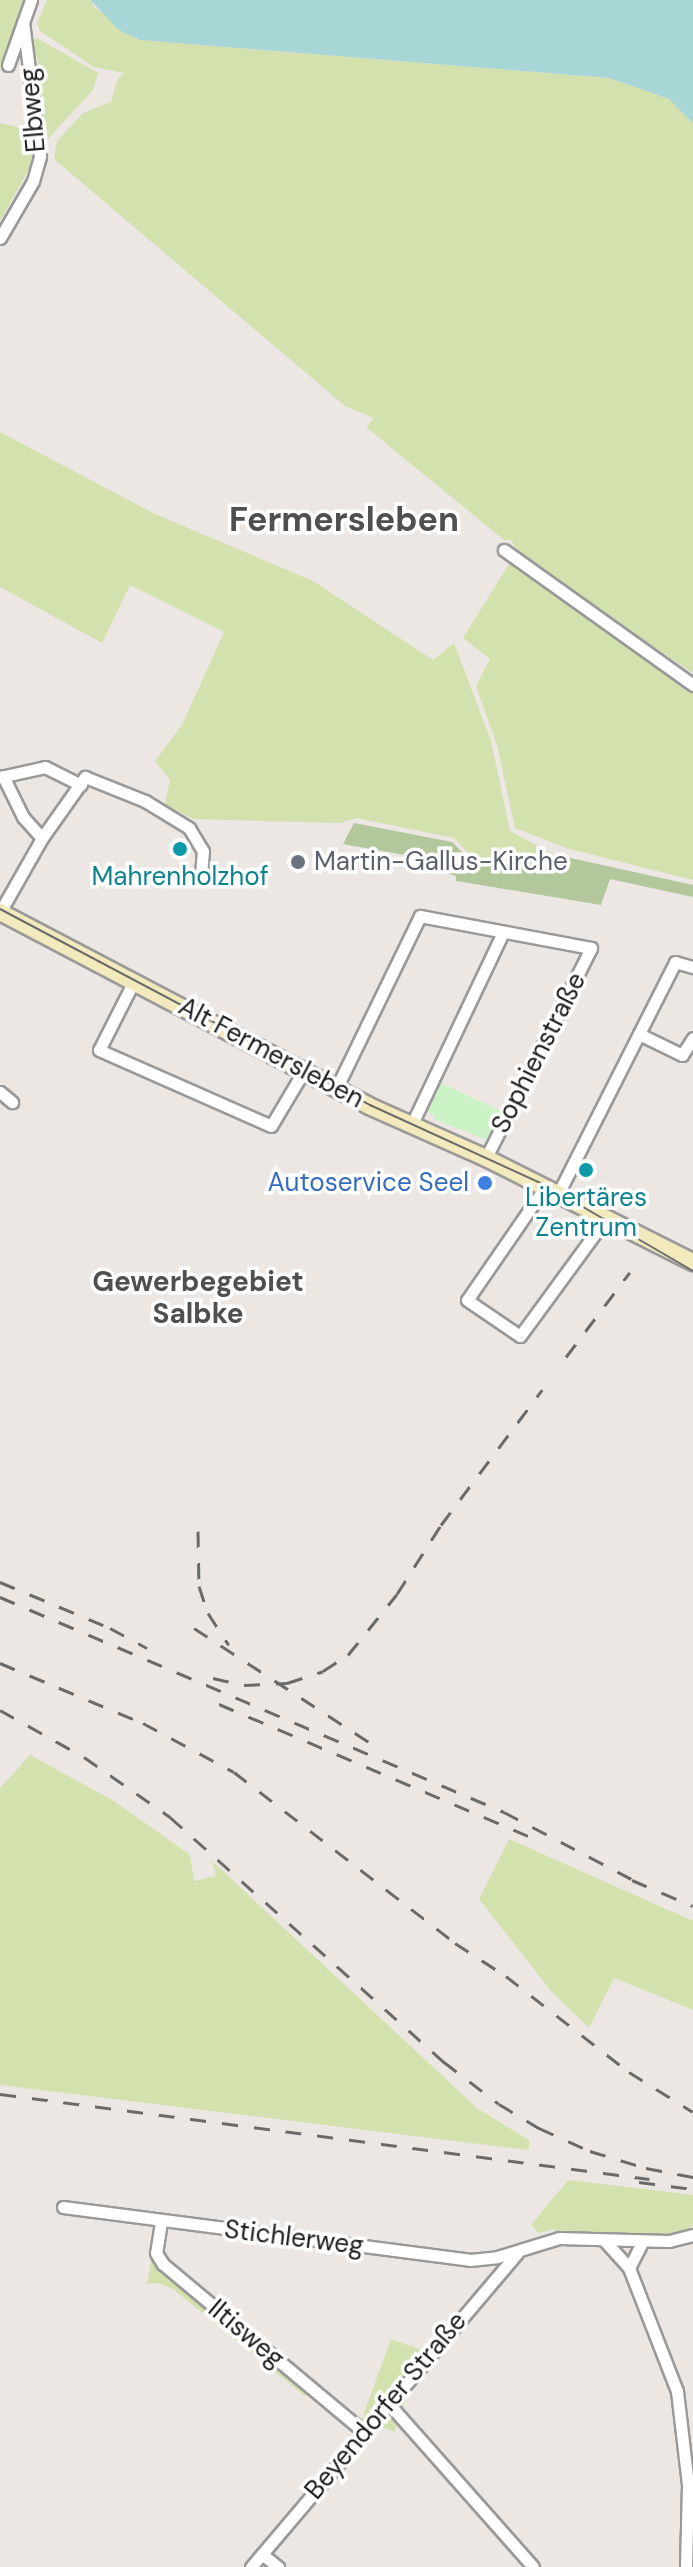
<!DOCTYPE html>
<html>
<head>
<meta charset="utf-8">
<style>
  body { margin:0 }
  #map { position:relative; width:693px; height:2567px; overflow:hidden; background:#ece7e3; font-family:"DM Sans",sans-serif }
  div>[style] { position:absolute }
  .grass>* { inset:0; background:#d2e1ae; transform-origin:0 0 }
  .forest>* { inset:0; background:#b2c79c }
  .park>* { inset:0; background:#caf2c4 }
  .water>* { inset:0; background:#a8d5d5 }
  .roads { filter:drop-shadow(2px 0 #999) drop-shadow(-2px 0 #999) drop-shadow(0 2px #999) drop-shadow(0 -2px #999) }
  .minor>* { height:11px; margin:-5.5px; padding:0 5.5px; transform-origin:5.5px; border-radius:5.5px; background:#fff }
  .secondary>* { height:16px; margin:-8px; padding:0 8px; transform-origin:8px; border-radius:8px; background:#f2e9bc }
  .tram>* { height:2px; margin:-1px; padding:0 1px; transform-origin:1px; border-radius:1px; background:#6a6a6a }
  .rail>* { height:3px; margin-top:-1.5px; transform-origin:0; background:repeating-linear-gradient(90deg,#6a6a6a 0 16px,transparent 0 32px) }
  .dots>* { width:22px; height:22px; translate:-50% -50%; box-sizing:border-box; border:4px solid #fff; border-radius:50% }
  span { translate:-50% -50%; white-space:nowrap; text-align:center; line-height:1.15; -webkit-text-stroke:7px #fff; paint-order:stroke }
  .street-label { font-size:26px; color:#1c1c1c }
  .worship-label { font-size:26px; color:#5b616d }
  .left { translate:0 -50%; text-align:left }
  .culture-label { font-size:26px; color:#0d838f }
  .shop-label { font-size:26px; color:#366cbe }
  .right { translate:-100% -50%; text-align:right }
  .neighbourhood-label { font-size:28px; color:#4f4f4f; font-weight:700 }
  .district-label { font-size:34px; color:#4f4f4f; font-weight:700 }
</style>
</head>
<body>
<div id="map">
  <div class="grass">
    <div style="clip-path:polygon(0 0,23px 0,0 70px)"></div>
    <div style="clip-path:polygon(47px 0,90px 0,94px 7px,140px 40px,609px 78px,670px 99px,693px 122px,693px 673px,523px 560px,511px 540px,504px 540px,366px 427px,374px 418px,345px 406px,54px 159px,57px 141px,83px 113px,111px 102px,118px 78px,125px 73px,94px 67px,40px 31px,37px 23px)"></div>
    <div style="clip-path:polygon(37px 38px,98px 73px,93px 90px,46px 141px,40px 68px,31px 41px)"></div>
    <div style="clip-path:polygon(0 123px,30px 130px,36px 156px,0 221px)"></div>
    <div style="clip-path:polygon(0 432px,155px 514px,313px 581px,433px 660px,454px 643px,491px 741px,510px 831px,560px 858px,474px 859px,454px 838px,357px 818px,340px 823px,194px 819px,165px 805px,170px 780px,155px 761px,182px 725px,224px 632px,130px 585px,102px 643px,0 587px)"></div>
    <div style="clip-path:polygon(512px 559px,693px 692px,693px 880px,566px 848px,515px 828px,497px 745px,476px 686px,490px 659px,463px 638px)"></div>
    <div style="clip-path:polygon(30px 1755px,114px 1801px,190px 1855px,194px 1881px,216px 1876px,212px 1861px,478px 2109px,529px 2140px,529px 2150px,0 2085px,0 1788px)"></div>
    <div style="clip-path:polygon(509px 1839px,693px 1921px,693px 2010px,614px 1978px,589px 2028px,551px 1991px,479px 1899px)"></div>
    <div style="clip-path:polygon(568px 2180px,693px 2195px,693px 2225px,682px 2234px,674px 2235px,556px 2233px,554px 2229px,539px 2233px,531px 2225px)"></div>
    <div style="clip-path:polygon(152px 2254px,308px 2391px,305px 2396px,173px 2289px,158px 2283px,144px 2284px,148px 2281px)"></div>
    <div style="left:391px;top:2339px;width:35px;height:86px;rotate:20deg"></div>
  </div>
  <div class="forest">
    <div style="clip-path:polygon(354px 823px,452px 842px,473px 863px,564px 861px,566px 857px,693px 885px,693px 897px,610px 879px,601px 905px,456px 881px,456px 876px,435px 870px,427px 859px,343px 844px)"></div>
  </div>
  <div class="park">
    <div style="clip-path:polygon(441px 1083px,502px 1112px,487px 1140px,434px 1119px,435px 1115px,427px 1112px)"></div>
  </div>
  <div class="water">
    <div style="clip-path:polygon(90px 0,693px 0,693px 123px,669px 99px,609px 78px,140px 40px,119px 30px)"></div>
  </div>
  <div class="roads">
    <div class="minor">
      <div style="left:8px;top:65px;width:69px;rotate:-70.5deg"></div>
      <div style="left:0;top:238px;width:66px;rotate:-59.9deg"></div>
      <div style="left:33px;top:181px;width:26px;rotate:-74deg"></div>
      <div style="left:40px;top:156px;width:135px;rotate:-97.2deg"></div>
      <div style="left:504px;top:550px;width:232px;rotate:35.5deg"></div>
      <div style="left:3px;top:776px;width:46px;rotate:64deg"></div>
      <div style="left:23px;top:817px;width:28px;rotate:48deg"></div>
      <div style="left:0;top:777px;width:46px;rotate:-12.5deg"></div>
      <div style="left:45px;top:767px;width:40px;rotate:26.6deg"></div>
      <div style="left:0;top:912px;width:85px;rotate:-60.4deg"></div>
      <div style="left:42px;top:838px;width:75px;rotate:-54.8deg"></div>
      <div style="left:85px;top:777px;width:65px;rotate:21.8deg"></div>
      <div style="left:145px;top:801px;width:52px;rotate:31.5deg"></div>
      <div style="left:189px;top:828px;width:27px;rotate:59deg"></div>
      <div style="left:203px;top:851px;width:24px;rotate:95deg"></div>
      <div style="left:134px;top:981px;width:77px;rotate:116.9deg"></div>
      <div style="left:99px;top:1050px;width:188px;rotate:23.8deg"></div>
      <div style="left:271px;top:1126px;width:63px;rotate:-59.3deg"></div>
      <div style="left:639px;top:1034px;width:48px;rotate:26deg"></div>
      <div style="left:682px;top:1055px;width:20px;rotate:-57deg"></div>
      <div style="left:336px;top:1089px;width:192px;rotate:-64.1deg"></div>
      <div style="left:420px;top:916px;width:174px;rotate:10.6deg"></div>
      <div style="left:591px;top:948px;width:235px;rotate:116.6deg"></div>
      <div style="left:0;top:1092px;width:16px;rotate:40deg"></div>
      <div style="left:411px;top:1126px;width:215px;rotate:-64.6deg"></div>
      <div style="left:545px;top:1187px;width:137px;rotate:124.6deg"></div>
      <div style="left:467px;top:1300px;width:64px;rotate:34.2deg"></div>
      <div style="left:520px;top:1336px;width:144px;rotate:-53.8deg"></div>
      <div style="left:558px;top:1194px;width:260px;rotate:-63.2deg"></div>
      <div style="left:675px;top:962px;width:19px;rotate:16deg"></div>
      <div style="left:63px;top:2207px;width:410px;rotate:7.4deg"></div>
      <div style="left:470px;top:2260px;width:27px;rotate:-6deg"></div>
      <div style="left:497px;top:2257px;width:65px;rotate:-17deg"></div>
      <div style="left:559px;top:2238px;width:110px;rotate:1.6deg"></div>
      <div style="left:669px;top:2241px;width:25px;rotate:-14deg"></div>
      <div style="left:161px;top:2222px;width:31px;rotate:99deg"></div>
      <div style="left:156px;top:2253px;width:13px;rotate:58deg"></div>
      <div style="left:163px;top:2264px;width:262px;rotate:39.9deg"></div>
      <div style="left:604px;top:2240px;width:38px;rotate:48deg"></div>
      <div style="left:629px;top:2268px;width:132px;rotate:68.7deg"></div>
      <div style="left:677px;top:2391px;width:95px;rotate:83.3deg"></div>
      <div style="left:688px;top:2485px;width:82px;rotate:91.4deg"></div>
      <div style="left:629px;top:2268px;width:30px;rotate:-63deg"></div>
      <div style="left:389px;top:2404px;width:217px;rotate:48.5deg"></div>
      <div style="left:262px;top:2554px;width:21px;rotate:39deg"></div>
      <div style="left:251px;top:2567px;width:412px;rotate:-49.7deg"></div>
    </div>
    <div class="secondary">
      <div style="left:0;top:912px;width:417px;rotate:27.7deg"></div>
      <div style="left:369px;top:1106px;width:128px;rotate:24deg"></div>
      <div style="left:486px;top:1158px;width:232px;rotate:26.7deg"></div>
    </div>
  </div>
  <div class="tram">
    <div style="left:0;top:909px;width:419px;rotate:27.9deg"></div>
    <div style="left:370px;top:1105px;width:195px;rotate:24.6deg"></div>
    <div style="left:547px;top:1186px;width:169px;rotate:30.2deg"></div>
  </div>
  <div class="rail">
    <div style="left:566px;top:1357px;width:106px;rotate:-53deg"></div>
    <div style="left:198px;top:1531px;width:55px;rotate:89deg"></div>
    <div style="left:199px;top:1586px;width:28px;rotate:72deg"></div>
    <div style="left:208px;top:1613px;width:38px;rotate:57deg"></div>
    <div style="left:0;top:1582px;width:119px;rotate:22.7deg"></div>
    <div style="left:110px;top:1628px;width:42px;rotate:28.4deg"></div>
    <div style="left:0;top:1597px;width:548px;rotate:23.1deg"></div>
    <div style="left:504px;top:1812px;width:155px;rotate:27.7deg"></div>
    <div style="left:194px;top:1628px;width:216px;rotate:33.1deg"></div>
    <div style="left:0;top:1663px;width:155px;rotate:22.8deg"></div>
    <div style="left:143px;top:1723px;width:103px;rotate:28.3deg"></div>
    <div style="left:234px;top:1772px;width:279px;rotate:37.7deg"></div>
    <div style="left:455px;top:1943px;width:61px;rotate:32.9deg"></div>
    <div style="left:506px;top:1976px;width:156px;rotate:38deg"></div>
    <div style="left:629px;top:2072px;width:75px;rotate:32deg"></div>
    <div style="left:213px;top:1678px;width:32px;rotate:13deg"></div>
    <div style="left:244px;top:1685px;width:43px;rotate:-2.7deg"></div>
    <div style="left:287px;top:1683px;width:38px;rotate:-18deg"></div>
    <div style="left:323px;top:1671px;width:30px;rotate:-33deg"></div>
    <div style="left:348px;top:1655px;width:78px;rotate:-51.2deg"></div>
    <div style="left:397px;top:1594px;width:82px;rotate:-57.5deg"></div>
    <div style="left:441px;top:1525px;width:169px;rotate:-53.2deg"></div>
    <div style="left:219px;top:1704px;width:336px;rotate:23.1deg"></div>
    <div style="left:0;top:1710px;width:96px;rotate:29.2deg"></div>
    <div style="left:84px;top:1757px;width:105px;rotate:34.9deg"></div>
    <div style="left:170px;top:1817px;width:368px;rotate:41.8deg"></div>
    <div style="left:444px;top:2062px;width:69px;rotate:37.4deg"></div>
    <div style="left:499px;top:2104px;width:47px;rotate:31deg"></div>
    <div style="left:539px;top:2128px;width:56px;rotate:24.3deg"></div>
    <div style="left:590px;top:2151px;width:59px;rotate:16.9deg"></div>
    <div style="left:646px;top:2168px;width:48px;rotate:10.8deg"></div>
    <div style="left:632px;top:1880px;width:66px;rotate:23.1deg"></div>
    <div style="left:0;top:2094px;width:655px;rotate:7.46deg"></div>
    <div style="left:639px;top:2182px;width:54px;rotate:7.4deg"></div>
  </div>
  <div class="dots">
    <div style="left:180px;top:849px;background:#0f9aa8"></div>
    <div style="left:298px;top:862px;background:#6b7280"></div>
    <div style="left:586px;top:1170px;background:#0f9aa8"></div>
    <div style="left:485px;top:1183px;background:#3f7fe0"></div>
  </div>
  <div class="street-label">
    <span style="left:33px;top:110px;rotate:-95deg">Elbweg</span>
    <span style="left:271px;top:1053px;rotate:28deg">Alt Fermersleben</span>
    <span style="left:539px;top:1053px;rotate:-63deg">Sophienstraße</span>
    <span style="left:294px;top:2238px;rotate:7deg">Stichlerweg</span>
    <span style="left:246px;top:2334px;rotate:40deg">Iltisweg</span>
    <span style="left:386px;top:2406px;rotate:-50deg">Beyendorfer Straße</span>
  </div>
  <div class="worship-label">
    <span class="left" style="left:314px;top:862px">Martin-Gallus-Kirche</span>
  </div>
  <div class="culture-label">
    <span style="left:180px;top:877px">Mahrenholzhof</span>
    <span style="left:586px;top:1213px">Libertäres<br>Zentrum</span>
  </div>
  <div class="shop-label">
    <span class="right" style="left:469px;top:1183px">Autoservice Seel</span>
  </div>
  <div class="neighbourhood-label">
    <span style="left:198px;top:1298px">Gewerbegebiet<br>Salbke</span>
  </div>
  <div class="district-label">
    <span style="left:344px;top:520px">Fermersleben</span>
  </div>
</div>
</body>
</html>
